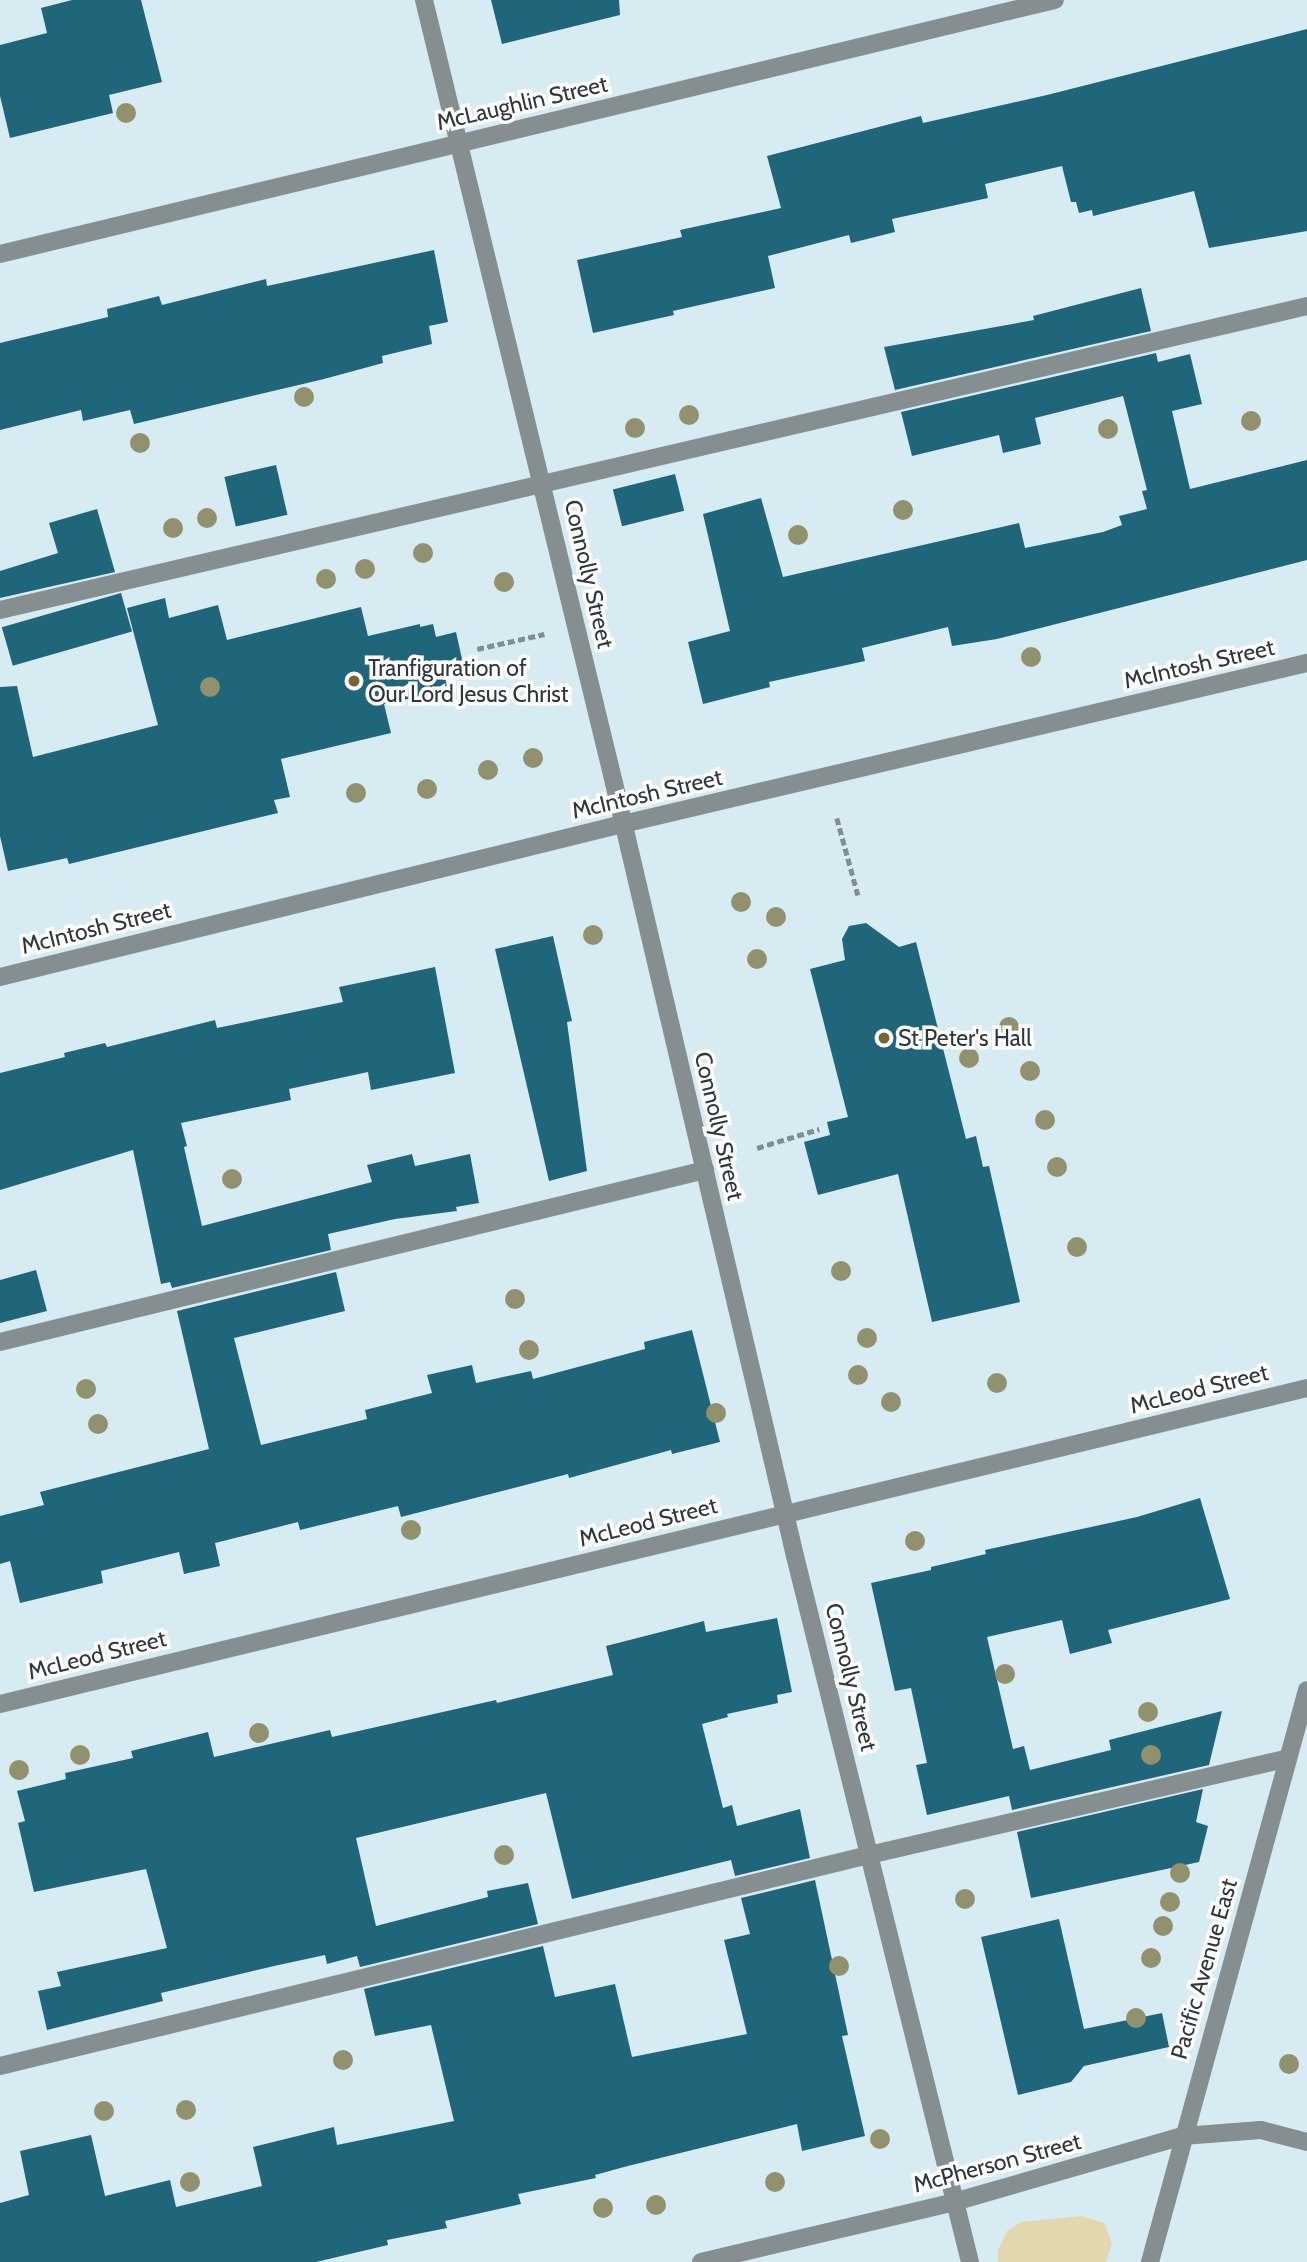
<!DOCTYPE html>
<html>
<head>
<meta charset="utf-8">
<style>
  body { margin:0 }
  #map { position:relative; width:1307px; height:2262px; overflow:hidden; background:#d7ebf3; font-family:Cabin,sans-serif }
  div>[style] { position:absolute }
  .green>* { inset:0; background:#e3d7ad }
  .building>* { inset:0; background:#1f667b; transform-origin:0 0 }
  .path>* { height:4.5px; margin-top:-2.25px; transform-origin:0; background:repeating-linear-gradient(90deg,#818f94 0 7px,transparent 0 10.5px) }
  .minor>* { height:18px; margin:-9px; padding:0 9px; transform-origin:9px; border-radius:9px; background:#858e91 }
  .trees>* { width:20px; height:20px; margin:-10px; border-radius:50%; background:#92916d }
  .dots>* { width:19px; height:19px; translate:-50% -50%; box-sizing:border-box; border:4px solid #fff; border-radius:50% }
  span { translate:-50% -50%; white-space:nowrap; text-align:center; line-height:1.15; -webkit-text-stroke:7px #fff; paint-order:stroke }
  .street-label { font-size:23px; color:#2f373a }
  .poi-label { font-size:23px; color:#2f373a }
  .left { translate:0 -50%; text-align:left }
</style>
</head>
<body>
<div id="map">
  <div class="green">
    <div style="clip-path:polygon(1081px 2216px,1104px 2223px,1112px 2243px,1106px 2262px,998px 2262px,998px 2250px,1007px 2231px,1021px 2222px)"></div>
  </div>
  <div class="building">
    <div style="clip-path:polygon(72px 0,141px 0,162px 82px,109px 95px,113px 113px,10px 138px,0 96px,0 45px,47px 33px,41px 8px)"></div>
    <div style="clip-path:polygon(491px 0,619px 0,620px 15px,502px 44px)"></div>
    <div style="clip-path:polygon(1307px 29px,1307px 231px,1209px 248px,1194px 191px,1093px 216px,1092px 210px,1079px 213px,1076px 202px,1071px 202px,1062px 166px,985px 184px,988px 198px,892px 219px,895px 232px,851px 243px,849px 235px,768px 256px,775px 288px,673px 311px,674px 315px,593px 333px,577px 260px,682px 237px,680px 230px,781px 208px,767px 156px,921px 116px,923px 123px,1047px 95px)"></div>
    <div style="clip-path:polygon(434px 250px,448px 322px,429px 326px,432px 344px,382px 356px,383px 363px,324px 379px,134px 424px,130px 410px,83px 421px,81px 410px,0 430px,0 343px,108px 317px,107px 309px,159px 296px,162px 305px,266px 279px,267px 286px)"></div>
    <div style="clip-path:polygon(1141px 288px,1151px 331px,895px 390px,884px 347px,1034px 320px,1033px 316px)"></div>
    <div style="clip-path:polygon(1156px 353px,1158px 362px,1190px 354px,1202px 404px,1172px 411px,1190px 489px,1307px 460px,1307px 560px,997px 639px,952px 646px,948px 627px,862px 648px,865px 661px,769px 682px,770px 687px,703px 704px,688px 642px,730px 631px,703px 514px,761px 498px,783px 577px,1019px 523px,1025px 548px,1103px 532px,1122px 525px,1119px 516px,1147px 509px,1142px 491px,1147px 490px,1123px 396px,1035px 418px,1041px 444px,1003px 453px,999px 435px,912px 456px,901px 412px)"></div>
    <div style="left:276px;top:465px;width:51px;height:53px;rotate:77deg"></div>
    <div style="left:675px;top:474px;width:38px;height:64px;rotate:76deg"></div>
    <div style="clip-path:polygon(97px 509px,115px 572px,0 598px,0 571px,58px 553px,49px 523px)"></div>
    <div style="left:121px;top:593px;width:40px;height:124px;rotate:74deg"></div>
    <div style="clip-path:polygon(165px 598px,169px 618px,218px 605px,227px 640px,361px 607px,368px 636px,420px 624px,420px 627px,433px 624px,436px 637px,456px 632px,464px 668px,444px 673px,447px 686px,430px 690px,431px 694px,384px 704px,391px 733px,281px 759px,290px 797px,274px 800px,278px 813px,69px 864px,67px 858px,8px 871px,0 836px,0 687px,17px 686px,33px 757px,158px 725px,127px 608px)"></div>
    <div style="clip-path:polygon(866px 923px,899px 947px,916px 942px,966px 1139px,976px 1136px,983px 1167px,989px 1166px,1020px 1302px,932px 1322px,898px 1174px,818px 1195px,804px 1142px,830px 1135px,827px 1122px,848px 1117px,810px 969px,845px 960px,842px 939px,849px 926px)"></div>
    <div style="clip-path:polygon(553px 936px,572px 1021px,567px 1022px,587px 1171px,549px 1181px,495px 949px)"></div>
    <div style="clip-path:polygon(435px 967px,455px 1073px,371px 1090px,368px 1072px,289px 1089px,291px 1100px,181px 1123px,187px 1146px,184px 1147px,202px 1226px,372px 1182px,367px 1165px,412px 1154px,415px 1166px,470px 1154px,479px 1203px,456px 1207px,457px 1211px,395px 1219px,328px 1234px,331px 1250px,172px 1288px,170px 1282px,161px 1284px,133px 1150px,0 1190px,0 1073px,65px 1057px,64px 1053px,105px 1043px,107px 1047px,215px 1020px,217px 1028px,343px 1002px,339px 987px)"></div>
    <div style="clip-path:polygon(36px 1270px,47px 1311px,0 1323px,0 1280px)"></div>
    <div style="clip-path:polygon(336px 1272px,345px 1311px,234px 1338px,261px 1445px,367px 1419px,365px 1410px,432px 1393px,427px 1375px,472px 1365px,476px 1383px,531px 1371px,533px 1379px,645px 1349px,644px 1342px,692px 1330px,720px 1442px,672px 1454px,671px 1450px,569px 1478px,568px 1474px,401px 1517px,398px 1506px,300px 1530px,298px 1522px,215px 1543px,220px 1566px,184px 1574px,179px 1552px,101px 1571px,103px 1583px,20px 1603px,10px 1561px,0 1564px,0 1516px,44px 1505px,40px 1492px,209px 1449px,177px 1311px)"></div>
    <div style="clip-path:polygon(1200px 1498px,1230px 1599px,1108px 1630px,1112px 1643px,1070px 1654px,1062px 1620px,987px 1637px,1013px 1749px,1024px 1746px,1030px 1770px,1111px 1750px,1109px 1740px,1222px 1711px,1209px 1765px,1012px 1810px,1009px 1796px,927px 1815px,916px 1765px,927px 1763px,911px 1688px,895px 1691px,871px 1583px,931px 1570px,931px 1567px,986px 1554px,985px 1550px,1137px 1517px)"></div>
    <div style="clip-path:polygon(777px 1618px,792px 1692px,777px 1695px,778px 1703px,727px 1714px,728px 1717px,702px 1724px,723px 1808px,732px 1805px,737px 1826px,800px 1809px,810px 1858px,735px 1876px,731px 1860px,572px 1899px,546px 1793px,356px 1838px,376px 1926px,488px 1897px,487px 1891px,528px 1883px,538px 1924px,360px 1967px,357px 1956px,327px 1964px,325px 1955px,274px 1966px,161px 1993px,163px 2001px,47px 2030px,38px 1991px,61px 1986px,57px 1972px,167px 1948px,146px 1869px,34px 1892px,18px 1823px,25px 1821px,17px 1791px,66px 1779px,65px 1773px,133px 1758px,131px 1751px,208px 1732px,214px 1757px,330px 1730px,332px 1737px,496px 1700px,497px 1703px,613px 1675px,606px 1646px,704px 1621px,706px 1632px)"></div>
    <div style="clip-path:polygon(1203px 1789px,1196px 1822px,1208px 1826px,1199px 1862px,1031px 1898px,1017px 1832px)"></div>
    <div style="clip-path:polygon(815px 1880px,848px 2035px,842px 2036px,865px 2136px,802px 2151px,797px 2124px,624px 2167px,595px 2175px,596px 2178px,518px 2194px,521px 2204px,445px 2221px,447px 2228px,387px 2240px,388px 2245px,316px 2262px,0 2262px,0 2203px,29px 2195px,20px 2151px,91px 2135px,105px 2196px,170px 2180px,176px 2207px,262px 2186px,253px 2147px,334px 2127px,337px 2145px,454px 2121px,431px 2025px,375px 2036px,364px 1989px,543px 1946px,555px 1997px,615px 1984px,632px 2057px,747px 2034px,724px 1940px,750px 1934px,741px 1898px)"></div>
    <div style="clip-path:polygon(1059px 1919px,1084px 2029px,1162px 2013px,1169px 2047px,1084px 2066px,1071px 2082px,1018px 2095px,981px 1937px)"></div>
  </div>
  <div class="path">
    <div style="left:477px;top:649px;width:69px;rotate:-12.6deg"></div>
    <div style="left:837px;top:818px;width:80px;rotate:74.7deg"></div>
    <div style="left:757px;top:1148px;width:65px;rotate:-17deg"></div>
  </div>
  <div class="minor">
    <div style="left:424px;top:0;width:806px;rotate:76.36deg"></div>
    <div style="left:614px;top:783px;width:794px;rotate:76.82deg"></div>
    <div style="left:795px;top:1556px;width:727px;rotate:76.08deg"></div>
    <div style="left:0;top:254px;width:1085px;rotate:-13.54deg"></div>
    <div style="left:0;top:610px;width:1342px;rotate:-13.09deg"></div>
    <div style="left:0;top:977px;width:642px;rotate:-13.8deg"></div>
    <div style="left:623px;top:824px;width:703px;rotate:-13.25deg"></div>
    <div style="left:0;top:1342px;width:726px;rotate:-13.71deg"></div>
    <div style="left:0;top:1704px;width:1345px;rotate:-13.59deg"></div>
    <div style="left:0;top:2066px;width:894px;rotate:-13.65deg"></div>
    <div style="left:869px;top:1855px;width:430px;rotate:-13deg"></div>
    <div style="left:701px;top:2262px;width:260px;rotate:-13.3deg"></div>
    <div style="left:954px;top:2202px;width:238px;rotate:-16.1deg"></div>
    <div style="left:1183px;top:2136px;width:78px;rotate:-4.4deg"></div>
    <div style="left:1261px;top:2130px;width:48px;rotate:14.6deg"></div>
    <div style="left:1150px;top:2262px;width:593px;rotate:-74.65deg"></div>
  </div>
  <div class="trees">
    <div style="left:126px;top:113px"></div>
    <div style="left:304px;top:397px"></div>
    <div style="left:689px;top:415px"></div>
    <div style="left:1251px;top:421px"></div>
    <div style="left:635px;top:428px"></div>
    <div style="left:1108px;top:429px"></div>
    <div style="left:140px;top:443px"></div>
    <div style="left:903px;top:510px"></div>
    <div style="left:207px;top:518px"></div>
    <div style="left:173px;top:528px"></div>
    <div style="left:798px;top:535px"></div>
    <div style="left:423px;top:553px"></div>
    <div style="left:365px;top:569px"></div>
    <div style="left:326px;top:579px"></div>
    <div style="left:504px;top:582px"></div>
    <div style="left:1031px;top:657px"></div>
    <div style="left:210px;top:687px"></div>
    <div style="left:533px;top:758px"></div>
    <div style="left:488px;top:770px"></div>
    <div style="left:427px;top:789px"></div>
    <div style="left:356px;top:793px"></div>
    <div style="left:741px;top:902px"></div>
    <div style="left:776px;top:917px"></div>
    <div style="left:593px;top:935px"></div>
    <div style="left:757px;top:959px"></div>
    <div style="left:1009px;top:1027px"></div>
    <div style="left:969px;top:1058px"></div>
    <div style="left:1030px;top:1071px"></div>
    <div style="left:1045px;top:1120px"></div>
    <div style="left:1057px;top:1167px"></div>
    <div style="left:232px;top:1179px"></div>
    <div style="left:1077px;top:1247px"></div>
    <div style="left:841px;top:1271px"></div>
    <div style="left:515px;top:1299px"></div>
    <div style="left:867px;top:1338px"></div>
    <div style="left:529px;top:1350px"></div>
    <div style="left:858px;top:1375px"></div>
    <div style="left:997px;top:1383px"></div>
    <div style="left:86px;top:1389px"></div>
    <div style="left:891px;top:1402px"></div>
    <div style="left:716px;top:1413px"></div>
    <div style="left:98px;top:1424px"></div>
    <div style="left:411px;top:1530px"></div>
    <div style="left:915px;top:1541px"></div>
    <div style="left:1005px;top:1674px"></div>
    <div style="left:1148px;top:1712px"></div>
    <div style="left:259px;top:1733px"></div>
    <div style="left:80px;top:1755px"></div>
    <div style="left:1151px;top:1755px"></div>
    <div style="left:19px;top:1770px"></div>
    <div style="left:504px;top:1855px"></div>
    <div style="left:1180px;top:1873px"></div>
    <div style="left:965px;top:1899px"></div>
    <div style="left:1170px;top:1902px"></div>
    <div style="left:1163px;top:1926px"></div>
    <div style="left:1151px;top:1958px"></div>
    <div style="left:839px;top:1966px"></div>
    <div style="left:1136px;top:2018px"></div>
    <div style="left:343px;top:2060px"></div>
    <div style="left:1289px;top:2064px"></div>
    <div style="left:186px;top:2110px"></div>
    <div style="left:104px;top:2111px"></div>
    <div style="left:880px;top:2139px"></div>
    <div style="left:190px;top:2182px"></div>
    <div style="left:775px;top:2182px"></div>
    <div style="left:656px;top:2205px"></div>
    <div style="left:603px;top:2208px"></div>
  </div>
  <div class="dots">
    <div style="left:354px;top:681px;background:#756634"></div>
    <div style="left:884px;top:1038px;background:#756634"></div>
  </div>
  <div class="street-label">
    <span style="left:522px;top:103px;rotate:-13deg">McLaughlin Street</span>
    <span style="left:589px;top:574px;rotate:77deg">Connolly Street</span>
    <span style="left:1199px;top:664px;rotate:-13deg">McIntosh Street</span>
    <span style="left:647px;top:794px;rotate:-13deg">McIntosh Street</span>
    <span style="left:96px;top:928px;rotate:-14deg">McIntosh Street</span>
    <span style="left:719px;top:1126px;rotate:77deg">Connolly Street</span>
    <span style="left:1199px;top:1389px;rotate:-14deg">McLeod Street</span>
    <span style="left:648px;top:1522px;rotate:-14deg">McLeod Street</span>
    <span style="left:97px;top:1655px;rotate:-14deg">McLeod Street</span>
    <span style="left:851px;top:1677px;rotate:76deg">Connolly Street</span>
    <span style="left:1204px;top:1969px;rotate:-74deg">Pacific Avenue East</span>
    <span style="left:997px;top:2163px;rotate:-15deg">McPherson Street</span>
  </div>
  <div class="poi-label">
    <span class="left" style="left:368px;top:681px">Tranfiguration of<br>Our Lord Jesus Christ</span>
    <span class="left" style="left:898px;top:1038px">St Peter's Hall</span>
  </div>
</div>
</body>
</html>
